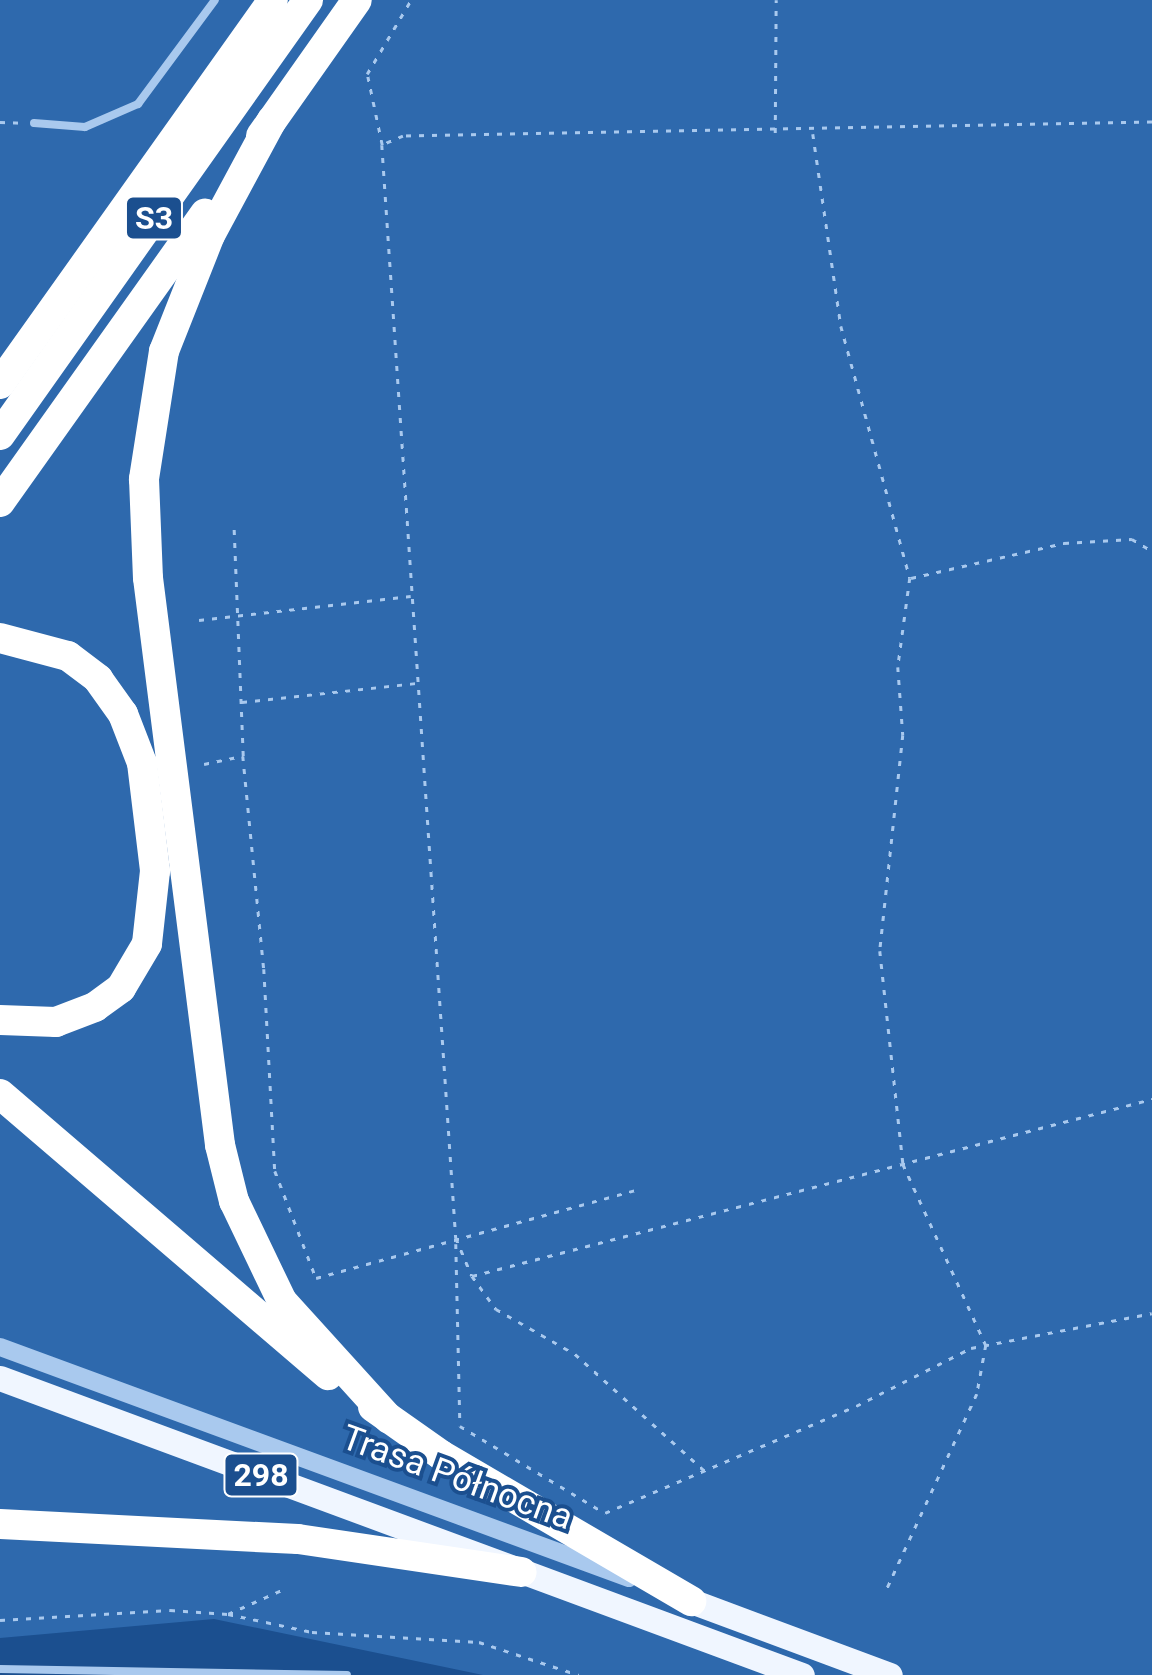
<!DOCTYPE html>
<html>
<head>
<meta charset="utf-8">
<style>
  body { margin:0 }
  #map { position:relative; width:1152px; height:1675px; overflow:hidden; background:#1b4f8f; font-family:Roboto,sans-serif }
  div>[style] { position:absolute }
  .green>* { inset:0; background:#2e69ad }
  .path>* { height:2.5px; margin-top:-1.25px; transform-origin:0; background:repeating-linear-gradient(90deg,#a9c9ee 0 5px,transparent 0 13px) }
  .service>* { height:8px; margin:-4px; padding:0 4px; transform-origin:4px; border-radius:4px; background:#a9c9ee }
  .tertiary>* { height:18px; margin:-9px; padding:0 9px; transform-origin:9px; border-radius:9px; background:#a9c9ee }
  .primary>* { height:25px; margin:-12.5px; padding:0 12.5px; transform-origin:12.5px; border-radius:12.5px; background:#f0f6ff }
  .motorway>* { height:30px; margin:-15px; padding:0 15px; transform-origin:15px; border-radius:15px; background:#fff }
  span { translate:-50% -50%; white-space:nowrap; text-align:center; line-height:1.15; -webkit-text-stroke:8px #1b4f8f; paint-order:stroke }
  .shield-label span { padding:2px 8px; background:#1b4f8f; border:2px solid; border-radius:8px; -webkit-text-stroke-width:0 }
  .shield-label { font-size:32px; color:#fff; font-weight:700 }
  .street-label { font-size:35px; color:#fff }
</style>
</head>
<body>
<div id="map">
  <div class="green">
    <div style="clip-path:polygon(0 0,1152px 0,1152px 1675px,483px 1675px,214px 1619px,0 1638px)"></div>
  </div>
  <div class="path">
    <div style="left:0;top:122px;width:23px;rotate:2deg"></div>
    <div style="left:1152px;top:122px;width:749px;rotate:178.93deg"></div>
    <div style="left:403px;top:136px;width:23px;rotate:157deg"></div>
    <div style="left:382px;top:145px;width:1096px;rotate:86.13deg"></div>
    <div style="left:456px;top:1238px;width:41px;rotate:67.2deg"></div>
    <div style="left:472px;top:1276px;width:703px;rotate:-14.59deg"></div>
    <div style="left:775px;top:133px;width:133px;rotate:-89.6deg"></div>
    <div style="left:813px;top:134px;width:194px;rotate:81.7deg"></div>
    <div style="left:841px;top:326px;width:261px;rotate:74.7deg"></div>
    <div style="left:910px;top:578px;width:90px;rotate:97.7deg"></div>
    <div style="left:898px;top:667px;width:68px;rotate:85.8deg"></div>
    <div style="left:903px;top:735px;width:217px;rotate:96.1deg"></div>
    <div style="left:880px;top:951px;width:214px;rotate:83.8deg"></div>
    <div style="left:903px;top:1164px;width:199px;rotate:65.4deg"></div>
    <div style="left:986px;top:1345px;width:50px;rotate:100.4deg"></div>
    <div style="left:977px;top:1394px;width:217px;rotate:114.8deg"></div>
    <div style="left:382px;top:145px;width:73px;rotate:-101.9deg"></div>
    <div style="left:367px;top:74px;width:86px;rotate:-59.3deg"></div>
    <div style="left:911px;top:578px;width:157px;rotate:-12.9deg"></div>
    <div style="left:1064px;top:543px;width:68px;rotate:-3.4deg"></div>
    <div style="left:1132px;top:539px;width:23px;rotate:31deg"></div>
    <div style="left:199px;top:620px;width:213px;rotate:-6.5deg"></div>
    <div style="left:242px;top:702px;width:177px;rotate:-6.2deg"></div>
    <div style="left:243px;top:756px;width:214px;rotate:84.4deg"></div>
    <div style="left:264px;top:969px;width:202px;rotate:86.9deg"></div>
    <div style="left:275px;top:1171px;width:115px;rotate:69deg"></div>
    <div style="left:316px;top:1278px;width:331px;rotate:-15.4deg"></div>
    <div style="left:204px;top:764px;width:40px;rotate:-12deg"></div>
    <div style="left:243px;top:756px;width:228px;rotate:-92.3deg"></div>
    <div style="left:456px;top:1244px;width:182px;rotate:88.7deg"></div>
    <div style="left:460px;top:1426px;width:169px;rotate:31deg"></div>
    <div style="left:605px;top:1513px;width:273px;rotate:-23.1deg"></div>
    <div style="left:856px;top:1406px;width:129px;rotate:-26.8deg"></div>
    <div style="left:971px;top:1348px;width:184px;rotate:-10.9deg"></div>
    <div style="left:472px;top:1276px;width:41px;rotate:54deg"></div>
    <div style="left:496px;top:1309px;width:91px;rotate:29.7deg"></div>
    <div style="left:575px;top:1354px;width:175px;rotate:42deg"></div>
    <div style="left:228px;top:1614px;width:86px;rotate:12.1deg"></div>
    <div style="left:312px;top:1632px;width:167px;rotate:3.4deg"></div>
    <div style="left:479px;top:1642px;width:105px;rotate:18.3deg"></div>
    <div style="left:0;top:1620px;width:170px;rotate:-3.4deg"></div>
    <div style="left:170px;top:1610px;width:58px;rotate:3.9deg"></div>
    <div style="left:228px;top:1614px;width:61px;rotate:-24.1deg"></div>
  </div>
  <div class="service">
    <div style="left:34px;top:123px;width:51px;rotate:4.5deg"></div>
    <div style="left:85px;top:127px;width:58px;rotate:-23.5deg"></div>
    <div style="left:138px;top:104px;width:129px;rotate:-53.5deg"></div>
    <div style="left:0;top:1669px;width:347px;rotate:1deg"></div>
  </div>
  <div class="tertiary">
    <div style="left:0;top:1347px;width:670px;rotate:20.17deg"></div>
  </div>
  <div class="primary">
    <div style="left:0;top:1378px;width:855px;rotate:20.32deg"></div>
    <div style="left:691px;top:1601px;width:212px;rotate:20.4deg"></div>
  </div>
  <div class="motorway">
    <div style="left:272px;top:120px;width:131px;rotate:118.3deg"></div>
    <div style="left:210px;top:235px;width:125px;rotate:111.6deg"></div>
    <div style="left:164px;top:351px;width:130px;rotate:98.9deg"></div>
    <div style="left:144px;top:479px;width:99px;rotate:87.7deg"></div>
    <div style="left:148px;top:578px;width:572px;rotate:82.76deg"></div>
    <div style="left:220px;top:1145px;width:58px;rotate:76deg"></div>
    <div style="left:234px;top:1201px;width:111px;rotate:64.4deg"></div>
    <div style="left:282px;top:1301px;width:159px;rotate:47.8deg"></div>
    <div style="left:261px;top:136px;width:166px;rotate:-54.8deg"></div>
    <div style="left:0;top:384px;width:471px;rotate:-54.6deg"></div>
    <div style="left:0;top:435px;width:533px;rotate:-54.7deg"></div>
    <div style="left:0;top:502px;width:354px;rotate:-54.6deg"></div>
    <div style="left:0;top:638px;width:70px;rotate:14.8deg"></div>
    <div style="left:68px;top:656px;width:38px;rotate:37deg"></div>
    <div style="left:98px;top:679px;width:43px;rotate:54.5deg"></div>
    <div style="left:123px;top:714px;width:53px;rotate:68.8deg"></div>
    <div style="left:142px;top:763px;width:109px;rotate:83.1deg"></div>
    <div style="left:155px;top:871px;width:73px;rotate:96.3deg"></div>
    <div style="left:147px;top:944px;width:51px;rotate:120.6deg"></div>
    <div style="left:121px;top:988px;width:32px;rotate:144deg"></div>
    <div style="left:95px;top:1007px;width:42px;rotate:159deg"></div>
    <div style="left:56px;top:1022px;width:56px;rotate:-178deg"></div>
    <div style="left:0;top:1094px;width:432px;rotate:40.6deg"></div>
    <div style="left:373px;top:1407px;width:83px;rotate:35.2deg"></div>
    <div style="left:441px;top:1455px;width:290px;rotate:30.3deg"></div>
    <div style="left:0;top:1524px;width:298px;rotate:2.9deg"></div>
    <div style="left:298px;top:1539px;width:226px;rotate:8.4deg"></div>
  </div>
  <div class="shield-label">
    <span style="left:154px;top:218px">S3</span>
    <span style="left:261px;top:1475px">298</span>
  </div>
  <div class="street-label">
    <span style="left:457px;top:1478px;rotate:20deg">Trasa Północna</span>
  </div>
</div>
</body>
</html>
